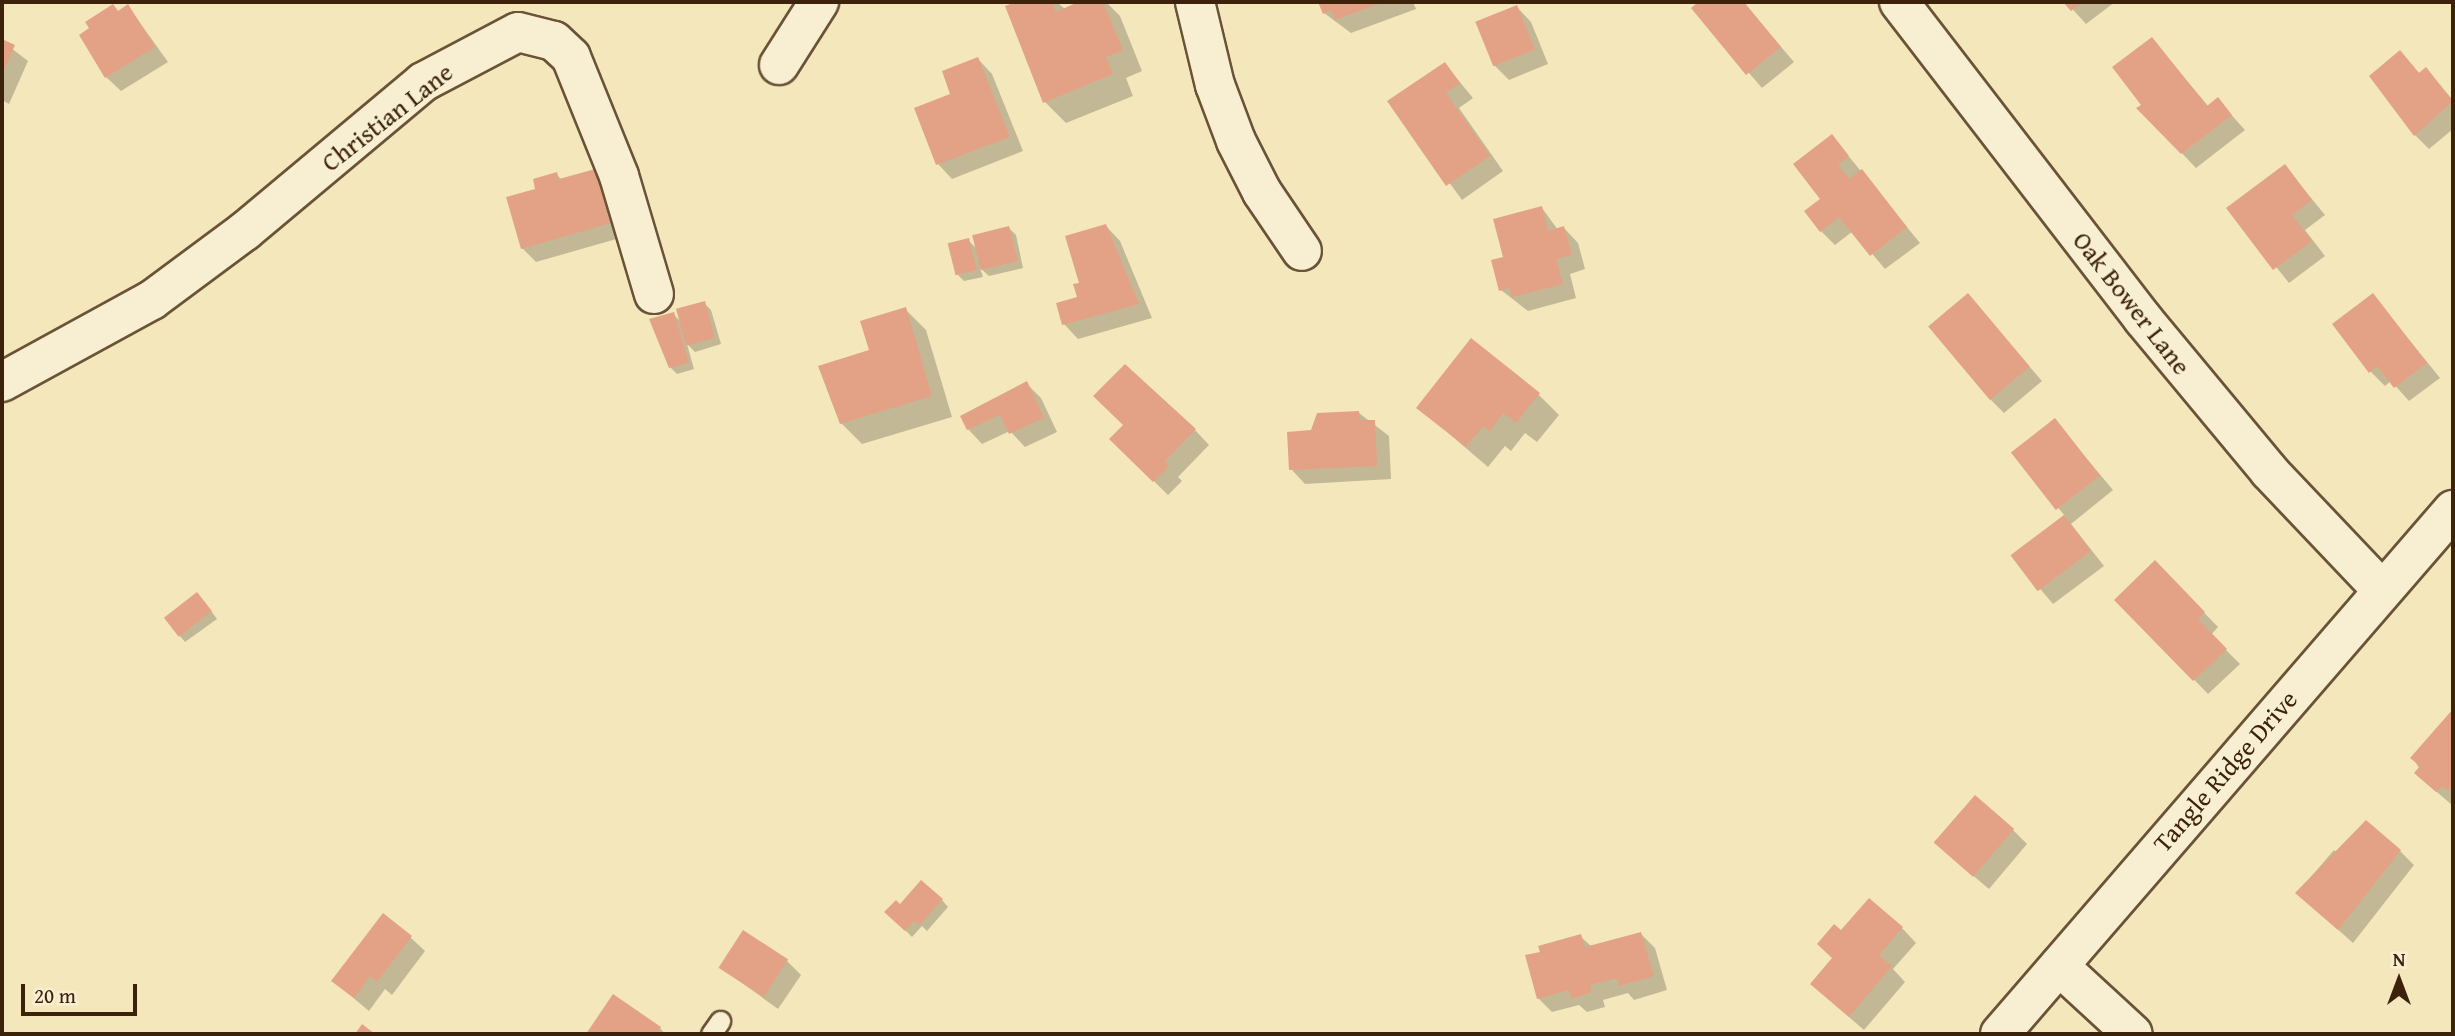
<!DOCTYPE html>
<html>
<head>
<meta charset="utf-8">
<style>
  body { margin:0 }
  #map { position:relative; width:2455px; height:1036px; overflow:hidden; background:#f4e7bb; font-family:"Gentium Book Plus",serif }
  div>[style] { position:absolute }
  .shadow>* { inset:0; background:#0003 }
  .building>* { inset:0; background:#e3a286; transform-origin:0 0 }
  .roads { filter:drop-shadow(2px 0 #6a5336) drop-shadow(-2px 0 #6a5336) drop-shadow(0 2px #6a5336) drop-shadow(0 -2px #6a5336) }
  .service>* { height:19px; margin:-9.5px; padding:0 9.5px; transform-origin:9.5px; border-radius:9.5px; background:#f8efd3 }
  .minor>* { height:38px; margin:-19px; padding:0 19px; transform-origin:19px; border-radius:19px; background:#f8efd3 }
  span { translate:-50% -50%; white-space:nowrap; text-align:center; line-height:1.15; -webkit-text-stroke:5px #f8efd3; paint-order:stroke }
  .street-label { font-size:26px; color:#3c220a }
  .frame { position:absolute; inset:0; border:4px solid #3c220a; pointer-events:none }
  .north { position:absolute; left:2364px; top:945px; width:70px; height:70px; -webkit-text-stroke:5px #f8efd3; paint-order:stroke; rotate:0deg; font-size:19px; font-weight:700; line-height:28px; text-align:center; color:#3c220a }
  .north::after { content:''; display:block; margin:auto; width:24px; height:32px; background:#3c220a; clip-path:polygon(50% 0,100% 100%,50% 72%,0 100%) }
  .scale { position:absolute; left:21px; top:984px; width:116px; height:32px; box-sizing:border-box; border:4px solid #3c220a; border-top:0; padding-left:9px; font-size:21px; line-height:24px; white-space:nowrap; color:#3c220a; -webkit-text-stroke:5px #f8efd3; paint-order:stroke }
</style>
</head>
<body>
<div id="map">
  <div class="shadow">
    <div style="clip-path:polygon(1020px 2px,1057px 2px,1066px 10px,1085px 2px,1106px 2px,1120px 16px,1142px 71px,1126px 78px,1133px 96px,1066px 123px,1045px 102px,1007px 7px)"></div>
    <div style="clip-path:polygon(1320px 2px,1413px 2px,1416px 9px,1351px 33px,1324px 13px)"></div>
    <div style="clip-path:polygon(1701px 2px,1743px 2px,1794px 62px,1762px 88px,1693px 8px)"></div>
    <div style="clip-path:polygon(2066px 2px,2115px 2px,2086px 24px)"></div>
    <div style="clip-path:polygon(128px 6px,168px 62px,121px 91px,106px 77px,119px 12px)"></div>
    <div style="clip-path:polygon(1517px 7px,1531px 22px,1548px 64px,1509px 80px,1494px 65px)"></div>
    <div style="clip-path:polygon(2152px 39px,2209px 107px,2218px 100px,2245px 130px,2196px 168px,2139px 108px,2144px 105px)"></div>
    <div style="clip-path:polygon(2px 41px,28px 61px,9px 104px,2px 100px)"></div>
    <div style="clip-path:polygon(2400px 52px,2420px 74px,2426px 70px,2453px 100px,2453px 129px,2429px 149px,2415px 135px)"></div>
    <div style="clip-path:polygon(978px 59px,992px 74px,1023px 151px,952px 179px,938px 164px,953px 95px)"></div>
    <div style="clip-path:polygon(1445px 64px,1473px 98px,1459px 108px,1503px 171px,1462px 200px,1390px 101px)"></div>
    <div style="clip-path:polygon(1832px 136px,1920px 243px,1885px 269px,1853px 231px,1835px 245px,1821px 231px)"></div>
    <div style="clip-path:polygon(2285px 166px,2325px 215px,2305px 230px,2325px 256px,2289px 283px,2229px 208px)"></div>
    <div style="clip-path:polygon(556px 174px,562px 180px,634px 234px,536px 262px,522px 248px,537px 190px)"></div>
    <div style="clip-path:polygon(1542px 208px,1558px 230px,1564px 228px,1578px 243px,1585px 269px,1570px 274px,1576px 298px,1528px 311px,1501px 290px,1505px 258px)"></div>
    <div style="clip-path:polygon(1106px 226px,1120px 241px,1152px 318px,1078px 339px,1064px 324px,1058px 304px,1079px 298px)"></div>
    <div style="clip-path:polygon(1009px 228px,1016px 235px,1023px 268px,989px 276px,980px 268px,983px 277px,964px 281px,958px 275px,968px 240px,977px 249px)"></div>
    <div style="clip-path:polygon(1968px 295px,2042px 381px,2004px 413px,1990px 399px)"></div>
    <div style="clip-path:polygon(2373px 295px,2440px 378px,2409px 401px,2391px 381px,2385px 386px,2371px 372px)"></div>
    <div style="clip-path:polygon(704px 303px,711px 310px,721px 344px,695px 352px,687px 344px,694px 369px,677px 374px,670px 367px,673px 314px,681px 322px)"></div>
    <div style="clip-path:polygon(905px 309px,926px 330px,952px 417px,862px 444px,841px 423px,871px 352px)"></div>
    <div style="clip-path:polygon(1026px 383px,1041px 398px,1057px 432px,1025px 447px,1010px 431px,982px 444px,968px 429px)"></div>
    <div style="clip-path:polygon(1538px 394px,1559px 415px,1537px 442px,1525px 433px,1511px 451px,1505px 446px,1488px 467px,1419px 408px)"></div>
    <div style="clip-path:polygon(1359px 413px,1389px 436px,1391px 479px,1305px 484px,1291px 469px,1312px 432px)"></div>
    <div style="clip-path:polygon(2055px 421px,2113px 490px,2071px 524px,2104px 566px,2053px 604px,2015px 559px,2065px 516px,2013px 453px)"></div>
    <div style="clip-path:polygon(1195px 430px,1209px 445px,1178px 477px,1182px 481px,1168px 495px,1111px 439px)"></div>
    <div style="clip-path:polygon(2155px 562px,2218px 627px,2211px 635px,2240px 664px,2208px 694px,2117px 600px)"></div>
    <div style="clip-path:polygon(204px 601px,217px 619px,185px 642px,179px 635px)"></div>
    <div style="clip-path:polygon(2453px 711px,2453px 803px,2452px 805px,2431px 787px,2412px 757px)"></div>
    <div style="clip-path:polygon(2013px 830px,2027px 844px,1989px 889px,1951px 857px)"></div>
    <div style="clip-path:polygon(2334px 850px,2339px 854px,2400px 851px,2414px 865px,2353px 943px,2297px 893px)"></div>
    <div style="clip-path:polygon(942px 900px,948px 907px,927px 931px,922px 926px,912px 937px,887px 912px)"></div>
    <div style="clip-path:polygon(1902px 928px,1916px 943px,1893px 969px,1905px 982px,1864px 1030px,1827px 998px,1841px 932px)"></div>
    <div style="clip-path:polygon(1641px 934px,1655px 948px,1667px 990px,1634px 1000px,1628px 993px,1603px 1000px,1605px 1007px,1587px 1012px,1579px 1005px,1552px 1012px,1538px 998px,1542px 953px,1580px 936px,1592px 947px)"></div>
    <div style="clip-path:polygon(410px 937px,425px 951px,392px 995px,385px 989px,369px 1011px,333px 981px)"></div>
    <div style="clip-path:polygon(787px 961px,801px 975px,778px 1009px,720px 967px)"></div>
    <div style="clip-path:polygon(614px 997px,660px 1028px,665px 1034px,588px 1034px)"></div>
  </div>
  <div class="building">
    <div style="clip-path:polygon(1016px 2px,1052px 2px,1056px 12px,1078px 2px,1103px 2px,1123px 50px,1106px 57px,1113px 74px,1043px 103px,1005px 6px)"></div>
    <div style="clip-path:polygon(1318px 2px,1384px 2px,1335px 20px,1331px 10px,1323px 14px)"></div>
    <div style="clip-path:polygon(1698px 2px,1744px 2px,1781px 47px,1746px 75px,1691px 8px)"></div>
    <div style="clip-path:polygon(2063px 2px,2083px 2px,2071px 11px)"></div>
    <div style="clip-path:polygon(113px 4px,118px 11px,128px 4px,155px 47px,105px 78px,79px 35px,89px 28px,85px 22px)"></div>
    <div style="left:1517px;top:5px;width:48px;height:45px;rotate:68deg"></div>
    <div style="clip-path:polygon(2152px 37px,2207px 106px,2218px 97px,2232px 115px,2181px 154px,2136px 108px,2141px 105px,2112px 67px)"></div>
    <div style="clip-path:polygon(2px 39px,15px 45px,2px 74px)"></div>
    <div style="clip-path:polygon(2400px 50px,2419px 73px,2426px 67px,2453px 101px,2414px 136px,2369px 76px)"></div>
    <div style="clip-path:polygon(978px 57px,1010px 137px,936px 165px,914px 108px,950px 94px,942px 71px)"></div>
    <div style="clip-path:polygon(1445px 62px,1460px 83px,1446px 93px,1490px 156px,1446px 186px,1387px 101px)"></div>
    <div style="clip-path:polygon(1832px 134px,1849px 156px,1838px 165px,1849px 179px,1862px 169px,1907px 227px,1870px 256px,1839px 217px,1820px 232px,1804px 211px,1820px 199px,1793px 164px)"></div>
    <div style="clip-path:polygon(2285px 164px,2312px 200px,2292px 215px,2312px 241px,2273px 270px,2226px 208px)"></div>
    <div style="clip-path:polygon(606px 166px,621px 220px,521px 249px,506px 197px,535px 189px,533px 179px,557px 172px,559px 179px)"></div>
    <div style="clip-path:polygon(1542px 206px,1548px 231px,1564px 226px,1572px 255px,1556px 259px,1563px 284px,1512px 297px,1509px 288px,1499px 291px,1491px 260px,1503px 257px,1493px 219px)"></div>
    <div style="clip-path:polygon(1106px 224px,1139px 304px,1062px 325px,1056px 303px,1077px 297px,1073px 284px,1079px 283px,1065px 236px)"></div>
    <div style="left:1009px;top:226px;width:36px;height:38px;rotate:76deg"></div>
    <div style="left:969px;top:238px;width:33px;height:22px;rotate:76deg"></div>
    <div style="left:1968px;top:293px;width:96px;height:52px;rotate:50deg"></div>
    <div style="clip-path:polygon(2373px 293px,2427px 363px,2394px 388px,2377px 366px,2369px 373px,2332px 324px)"></div>
    <div style="left:705px;top:301px;width:38px;height:30px;rotate:75deg"></div>
    <div style="clip-path:polygon(906px 307px,932px 396px,840px 424px,818px 366px,869px 350px,860px 321px)"></div>
    <div style="clip-path:polygon(674px 312px,689px 363px,669px 368px,649px 319px)"></div>
    <div style="clip-path:polygon(1471px 338px,1540px 393px,1516px 423px,1503px 413px,1490px 431px,1483px 426px,1466px 447px,1416px 408px)"></div>
    <div style="clip-path:polygon(1125px 364px,1196px 429px,1165px 461px,1169px 466px,1153px 482px,1109px 439px,1123px 425px,1093px 396px)"></div>
    <div style="clip-path:polygon(1027px 381px,1044px 418px,1009px 434px,1000px 415px,967px 430px,960px 416px)"></div>
    <div style="clip-path:polygon(1359px 411px,1360px 420px,1375px 420px,1377px 466px,1289px 470px,1287px 432px,1311px 430px,1317px 413px)"></div>
    <div style="left:2055px;top:418px;width:73px;height:56px;rotate:52deg"></div>
    <div style="left:2064px;top:515px;width:45px;height:67px;rotate:53deg"></div>
    <div style="clip-path:polygon(2155px 560px,2205px 612px,2198px 619px,2227px 649px,2193px 681px,2114px 600px)"></div>
    <div style="left:197px;top:592px;width:24px;height:42px;rotate:52deg"></div>
    <div style="clip-path:polygon(2453px 709px,2453px 784px,2448px 791px,2442px 786px,2436px 792px,2414px 773px,2420px 766px,2410px 758px)"></div>
    <div style="left:1975px;top:795px;width:52px;height:63px;rotate:41deg"></div>
    <div style="clip-path:polygon(2366px 820px,2401px 850px,2338px 930px,2295px 893px)"></div>
    <div style="clip-path:polygon(921px 880px,943px 899px,919px 925px,914px 921px,905px 931px,884px 912px,896px 900px,900px 904px)"></div>
    <div style="clip-path:polygon(1869px 898px,1903px 927px,1879px 955px,1892px 966px,1849px 1017px,1810px 984px,1832px 958px,1817px 944px,1834px 924px,1841px 930px)"></div>
    <div style="clip-path:polygon(383px 913px,412px 936px,377px 982px,370px 976px,354px 998px,331px 981px)"></div>
    <div style="left:743px;top:930px;width:54px;height:45px;rotate:33deg"></div>
    <div style="clip-path:polygon(1641px 932px,1654px 976px,1619px 986px,1617px 978px,1590px 985px,1592px 992px,1571px 999px,1569px 990px,1537px 999px,1525px 955px,1540px 952px,1538px 946px,1581px 934px,1585px 947px)"></div>
    <div style="clip-path:polygon(613px 994px,661px 1027px,656px 1034px,586px 1034px)"></div>
    <div style="clip-path:polygon(362px 1024px,375px 1034px,355px 1034px)"></div>
  </div>
  <div class="roads">
    <div class="service">
      <div style="left:711px;top:1034px;width:16px;rotate:-55deg"></div>
    </div>
    <div class="minor">
      <div style="left:1195px;top:2px;width:85px;rotate:76.5deg"></div>
      <div style="left:1215px;top:85px;width:60px;rotate:69.4deg"></div>
      <div style="left:1236px;top:141px;width:57px;rotate:63deg"></div>
      <div style="left:1262px;top:192px;width:71px;rotate:55.9deg"></div>
      <div style="left:1899px;top:2px;width:400px;rotate:52.4deg"></div>
      <div style="left:2143px;top:319px;width:197px;rotate:50.3deg"></div>
      <div style="left:2269px;top:471px;width:164px;rotate:46.5deg"></div>
      <div style="left:779px;top:65px;width:75px;rotate:-57.6deg"></div>
      <div style="left:2px;top:382px;width:171px;rotate:-28.7deg"></div>
      <div style="left:152px;top:300px;width:116px;rotate:-36.6deg"></div>
      <div style="left:245px;top:231px;width:232px;rotate:-39.9deg"></div>
      <div style="left:423px;top:82px;width:107px;rotate:-27.8deg"></div>
      <div style="left:518px;top:32px;width:37px;rotate:14deg"></div>
      <div style="left:554px;top:41px;width:23px;rotate:43deg"></div>
      <div style="left:571px;top:57px;width:128px;rotate:68deg"></div>
      <div style="left:619px;top:176px;width:123px;rotate:73.5deg"></div>
      <div style="left:2059px;top:966px;width:100px;rotate:42.6deg"></div>
      <div style="left:2000px;top:1034px;width:693px;rotate:-49.16deg"></div>
    </div>
  </div>
  <div class="street-label">
    <span style="left:387px;top:117px;rotate:-38deg">Christian Lane</span>
    <span style="left:2132px;top:303px;rotate:52deg">Oak Bower Lane</span>
    <span style="left:2225px;top:771px;rotate:-49deg">Tangle Ridge Drive</span>
  </div>
  <div class="frame"></div>
  <div class="north">N</div>
  <div class="scale">20 m</div>
</div>
</body>
</html>
